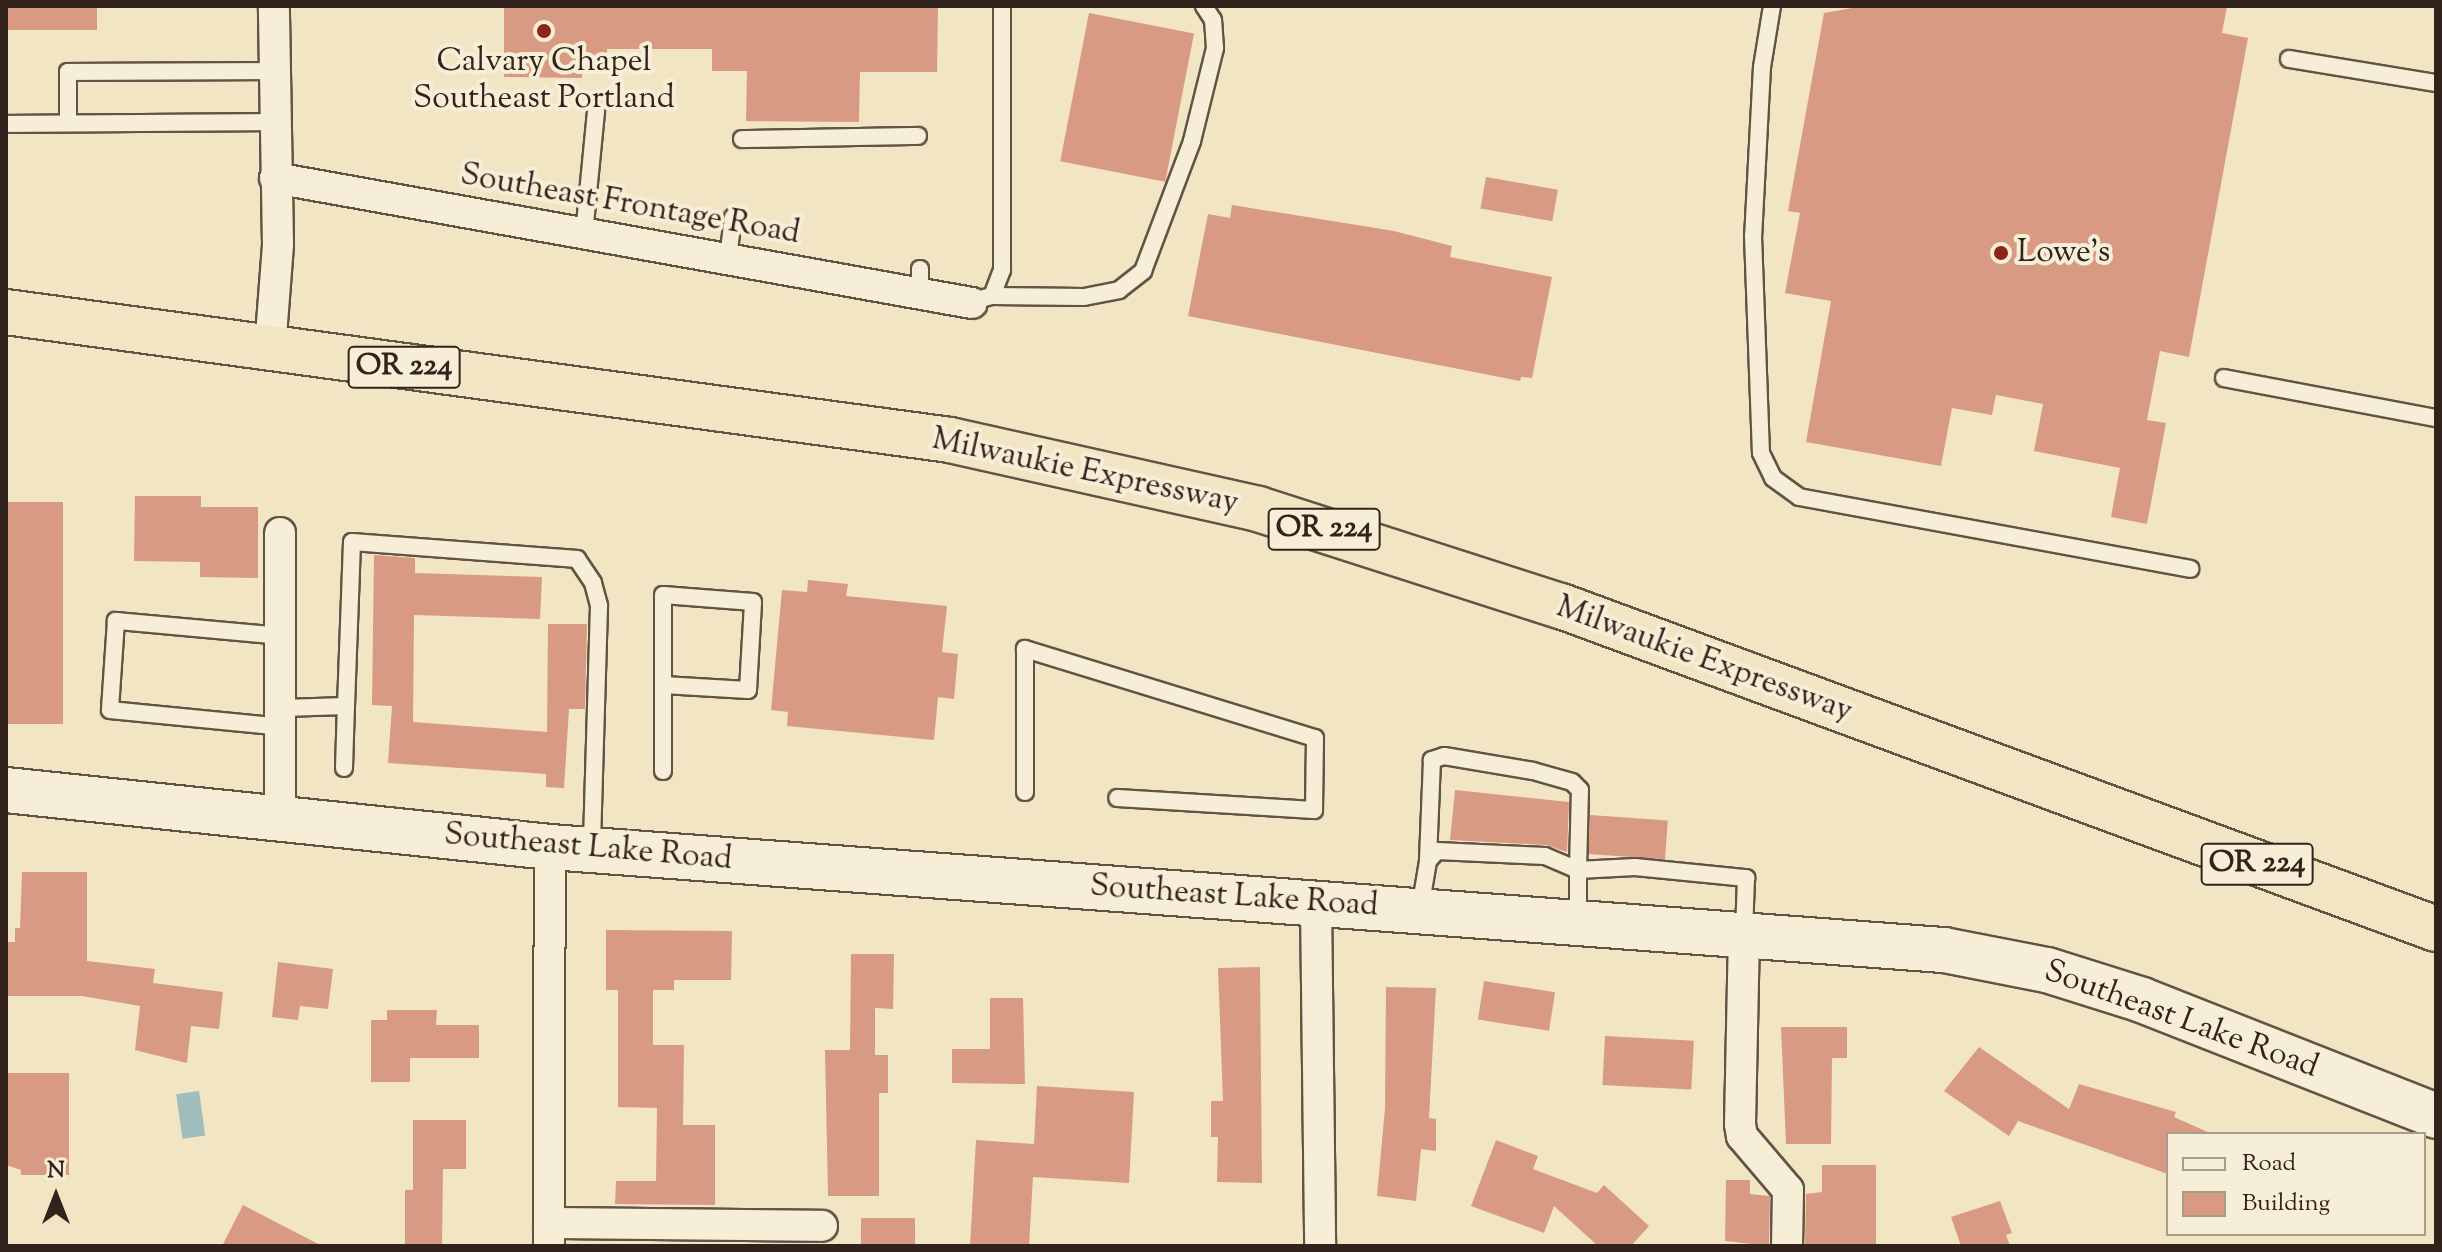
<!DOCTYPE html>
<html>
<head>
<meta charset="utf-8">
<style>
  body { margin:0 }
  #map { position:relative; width:2442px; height:1252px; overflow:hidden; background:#f2e5c3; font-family:"Sorts Mill Goudy",serif }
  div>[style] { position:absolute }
  .water>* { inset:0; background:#9ebdbc; transform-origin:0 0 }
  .building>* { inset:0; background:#d99a83; transform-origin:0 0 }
  .roads { filter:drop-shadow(2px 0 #615445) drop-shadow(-2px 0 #615445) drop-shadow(0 2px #615445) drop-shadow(0 -2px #615445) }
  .lane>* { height:16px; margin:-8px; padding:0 8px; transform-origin:8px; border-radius:8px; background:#f7eed8 }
  .street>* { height:30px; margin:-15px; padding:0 15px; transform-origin:15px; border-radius:15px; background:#f7eed8 }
  .secondary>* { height:44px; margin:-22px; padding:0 22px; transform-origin:22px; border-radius:22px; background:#f7eed8 }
  .highway>* { height:44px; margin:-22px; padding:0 22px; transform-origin:22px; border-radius:22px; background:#f2e5c3 }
  .dots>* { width:22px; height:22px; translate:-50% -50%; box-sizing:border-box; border:4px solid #f7eed8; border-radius:50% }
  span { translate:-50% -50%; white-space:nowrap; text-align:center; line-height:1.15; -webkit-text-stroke:8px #f7eed8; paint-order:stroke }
  .shield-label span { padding:2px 6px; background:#f7eed8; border:2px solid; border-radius:6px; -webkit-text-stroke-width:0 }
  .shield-label { font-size:30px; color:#31231b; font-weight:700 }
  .poi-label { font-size:32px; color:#31231b }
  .left { translate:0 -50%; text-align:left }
  .street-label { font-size:32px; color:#31231b }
  .frame { position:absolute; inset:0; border:8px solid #31231b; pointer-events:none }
  .legend { position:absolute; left:2166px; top:1132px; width:260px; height:104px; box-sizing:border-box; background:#f7eed8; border:2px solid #a89d8c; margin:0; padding:10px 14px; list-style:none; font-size:24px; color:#31231b }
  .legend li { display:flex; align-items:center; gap:16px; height:40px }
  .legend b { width:40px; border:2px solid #a89d8c }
  .north { position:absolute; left:16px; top:1156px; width:80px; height:80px; -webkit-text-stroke:6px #f7eed8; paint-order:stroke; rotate:0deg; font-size:22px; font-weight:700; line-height:32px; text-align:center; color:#31231b }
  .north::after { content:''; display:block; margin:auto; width:28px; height:36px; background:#31231b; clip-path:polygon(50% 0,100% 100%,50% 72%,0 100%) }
</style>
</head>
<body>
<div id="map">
  <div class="water">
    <div style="left:199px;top:1091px;width:45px;height:23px;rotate:82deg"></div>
  </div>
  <div class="building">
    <div style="left:6px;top:6px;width:91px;height:24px"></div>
    <div style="clip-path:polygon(504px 6px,938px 6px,937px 72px,860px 72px,859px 122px,746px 121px,747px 71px,712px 71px,712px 49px,607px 49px,607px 63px,582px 63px,582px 78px,504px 77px)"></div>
    <div style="clip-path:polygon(1864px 6px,2227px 6px,2222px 33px,2248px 38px,2189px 357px,2160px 351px,2147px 420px,2166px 423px,2147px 524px,2111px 517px,2120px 468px,2034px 451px,2043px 404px,1996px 395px,1992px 415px,1952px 408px,1941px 466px,1806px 442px,1831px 301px,1785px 293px,1800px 213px,1788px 211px,1824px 13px)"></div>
    <div style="left:1089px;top:13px;width:107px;height:151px;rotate:11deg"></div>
    <div style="left:1486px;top:177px;width:73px;height:32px;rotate:10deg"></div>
    <div style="clip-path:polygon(1232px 205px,1394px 231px,1452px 246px,1450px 257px,1552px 277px,1532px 378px,1521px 377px,1520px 381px,1188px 316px,1208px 214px,1230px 218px)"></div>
    <div style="clip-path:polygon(135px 496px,201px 496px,201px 507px,258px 507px,258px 578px,200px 577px,200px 562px,134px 561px)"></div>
    <div style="left:6px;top:502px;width:57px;height:222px"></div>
    <div style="clip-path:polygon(374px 555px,415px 558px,415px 573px,542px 577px,540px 619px,414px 615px,413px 722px,547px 732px,548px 624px,587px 624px,585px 709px,569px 709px,564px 788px,546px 787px,546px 774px,388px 763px,392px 706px,372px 705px)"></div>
    <div style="clip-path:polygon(808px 580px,848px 584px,846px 596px,947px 606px,942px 652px,958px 654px,954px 699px,938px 697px,934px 740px,787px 726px,788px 712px,771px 710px,782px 590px,807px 592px)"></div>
    <div style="clip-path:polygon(1455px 790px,1569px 802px,1567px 852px,1546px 845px,1450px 840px)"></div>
    <div style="left:1590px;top:815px;width:78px;height:39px;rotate:4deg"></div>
    <div style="clip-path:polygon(22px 872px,87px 872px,87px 961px,155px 969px,153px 983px,223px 992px,219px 1029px,191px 1026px,187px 1063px,135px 1050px,140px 1006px,82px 996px,6px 996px,6px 942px,15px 942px,15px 928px,20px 928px)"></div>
    <div style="clip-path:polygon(606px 930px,732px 931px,731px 980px,674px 980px,674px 990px,653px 990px,653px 1045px,684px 1045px,683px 1125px,715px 1125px,715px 1205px,615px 1204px,616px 1181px,656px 1181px,657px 1108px,618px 1107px,618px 990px,606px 990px)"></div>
    <div style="clip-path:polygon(851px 954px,894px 954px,893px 1009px,875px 1008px,875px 1055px,888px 1055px,888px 1093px,879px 1093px,879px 1196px,828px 1196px,825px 1050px,850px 1050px)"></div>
    <div style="clip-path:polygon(278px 962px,333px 969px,328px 1009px,300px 1006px,298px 1020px,272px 1017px)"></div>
    <div style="clip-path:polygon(1260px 967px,1262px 1183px,1217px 1182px,1218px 1137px,1211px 1137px,1211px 1101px,1223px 1101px,1218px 968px)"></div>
    <div style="left:1484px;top:981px;width:72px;height:39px;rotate:9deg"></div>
    <div style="clip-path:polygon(1386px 987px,1436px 988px,1429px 1118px,1436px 1119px,1436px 1151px,1421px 1149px,1416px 1201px,1377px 1196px,1385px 1108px)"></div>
    <div style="clip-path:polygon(990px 998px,1023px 998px,1025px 1084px,952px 1083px,952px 1049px,990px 1049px)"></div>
    <div style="clip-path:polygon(387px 1010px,437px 1010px,436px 1025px,479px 1025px,479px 1058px,410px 1058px,410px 1082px,371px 1082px,371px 1020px,387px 1020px)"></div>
    <div style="clip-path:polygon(1781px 1027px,1847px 1027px,1847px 1058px,1832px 1058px,1831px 1144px,1786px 1144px)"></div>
    <div style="left:1605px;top:1036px;width:89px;height:49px;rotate:3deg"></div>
    <div style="clip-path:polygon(1979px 1047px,2069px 1109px,2079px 1084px,2176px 1112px,2174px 1117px,2212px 1134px,2168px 1134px,2168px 1174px,2018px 1121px,2009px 1136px,1944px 1091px)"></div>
    <div style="clip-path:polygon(6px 1073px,69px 1073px,69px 1175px,21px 1175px,21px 1170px,6px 1165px)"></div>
    <div style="clip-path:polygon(1037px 1086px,1134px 1092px,1129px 1183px,1033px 1177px,1029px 1246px,970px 1246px,976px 1140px,1034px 1144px)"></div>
    <div style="clip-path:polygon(413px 1120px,466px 1120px,466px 1169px,443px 1169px,442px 1246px,405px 1246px,405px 1190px,413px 1190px)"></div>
    <div style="clip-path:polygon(1496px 1140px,1538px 1156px,1533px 1169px,1597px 1193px,1604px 1185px,1649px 1226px,1631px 1246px,1598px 1246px,1554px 1206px,1544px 1233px,1471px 1206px)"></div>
    <div style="clip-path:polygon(1822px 1165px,1876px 1165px,1876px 1246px,1805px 1246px,1806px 1194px,1822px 1192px)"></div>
    <div style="clip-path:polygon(1726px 1180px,1750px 1180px,1750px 1194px,1770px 1196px,1769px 1246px,1725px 1241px)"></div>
    <div style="clip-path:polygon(2000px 1201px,2012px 1233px,2006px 1235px,2010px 1246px,1961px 1246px,1951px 1217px)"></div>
    <div style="clip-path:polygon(243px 1205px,322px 1246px,222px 1246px)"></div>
    <div style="left:861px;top:1218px;width:54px;height:28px"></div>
  </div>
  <div class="roads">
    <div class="lane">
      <div style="left:1772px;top:6px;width:62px;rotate:99.3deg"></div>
      <div style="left:1762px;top:67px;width:169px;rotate:93deg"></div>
      <div style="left:1753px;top:236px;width:217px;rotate:87.9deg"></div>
      <div style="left:1761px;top:453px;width:28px;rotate:64deg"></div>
      <div style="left:1773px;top:478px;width:32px;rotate:36deg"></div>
      <div style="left:1799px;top:497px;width:398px;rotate:10.4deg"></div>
      <div style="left:2289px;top:59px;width:149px;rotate:9.3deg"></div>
      <div style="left:68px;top:123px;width:51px;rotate:-90deg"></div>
      <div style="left:68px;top:72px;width:206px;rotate:-0.3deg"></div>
      <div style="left:6px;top:124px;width:268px;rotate:-0.4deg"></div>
      <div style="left:742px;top:139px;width:176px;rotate:-1deg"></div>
      <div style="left:584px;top:234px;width:124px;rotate:-84.4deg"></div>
      <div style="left:728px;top:259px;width:42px;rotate:-83.2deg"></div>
      <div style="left:920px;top:269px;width:25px;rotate:90deg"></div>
      <div style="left:992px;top:296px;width:92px;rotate:0.6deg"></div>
      <div style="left:1084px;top:297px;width:36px;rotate:-11deg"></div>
      <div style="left:1119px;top:290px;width:31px;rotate:-38deg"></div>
      <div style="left:1143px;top:271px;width:139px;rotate:-69.3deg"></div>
      <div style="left:1192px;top:141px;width:96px;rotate:-76.1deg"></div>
      <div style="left:1215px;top:48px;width:28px;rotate:-94deg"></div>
      <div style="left:1213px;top:20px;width:17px;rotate:-123deg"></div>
      <div style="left:984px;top:298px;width:8px;rotate:-14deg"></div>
      <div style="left:992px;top:296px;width:28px;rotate:-69deg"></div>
      <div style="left:1002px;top:270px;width:264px;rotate:-90deg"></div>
      <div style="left:2224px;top:378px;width:216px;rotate:10.7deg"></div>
      <div style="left:282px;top:636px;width:167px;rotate:-174.8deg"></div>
      <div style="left:116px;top:621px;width:89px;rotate:93.9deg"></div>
      <div style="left:110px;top:710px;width:174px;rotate:5.6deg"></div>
      <div style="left:663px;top:685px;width:85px;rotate:3.4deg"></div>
      <div style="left:748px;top:690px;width:88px;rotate:-86.7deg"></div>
      <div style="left:753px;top:602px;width:90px;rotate:-175.6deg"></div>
      <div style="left:663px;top:595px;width:176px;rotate:90deg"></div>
      <div style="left:283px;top:708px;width:63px;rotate:-1.8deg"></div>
      <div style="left:346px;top:706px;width:164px;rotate:-87.9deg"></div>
      <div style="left:352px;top:542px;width:226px;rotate:4.3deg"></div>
      <div style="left:577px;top:559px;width:29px;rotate:56deg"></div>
      <div style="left:593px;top:583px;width:24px;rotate:75deg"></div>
      <div style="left:599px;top:606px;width:241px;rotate:91.7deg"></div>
      <div style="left:344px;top:768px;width:62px;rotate:-88.2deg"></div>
      <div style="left:1025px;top:792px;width:143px;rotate:-90deg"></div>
      <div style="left:1025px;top:649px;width:303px;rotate:17.1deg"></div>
      <div style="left:1315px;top:738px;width:72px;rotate:90.8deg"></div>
      <div style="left:1314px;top:810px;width:197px;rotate:-176.5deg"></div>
      <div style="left:1420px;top:909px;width:49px;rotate:-80.5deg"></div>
      <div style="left:1428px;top:861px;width:13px;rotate:-48deg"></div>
      <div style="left:1437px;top:851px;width:108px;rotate:2.7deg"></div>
      <div style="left:1545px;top:856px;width:36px;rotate:23deg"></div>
      <div style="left:1578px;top:870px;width:80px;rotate:-88.6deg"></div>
      <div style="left:1580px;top:790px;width:11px;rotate:-135deg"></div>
      <div style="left:1572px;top:782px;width:41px;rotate:-164.2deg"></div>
      <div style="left:1533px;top:771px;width:90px;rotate:-170.4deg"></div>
      <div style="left:1444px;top:756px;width:13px;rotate:162deg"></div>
      <div style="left:1432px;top:760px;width:101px;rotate:92.3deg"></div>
      <div style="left:1578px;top:922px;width:52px;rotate:-90deg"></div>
      <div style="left:1578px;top:870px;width:57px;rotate:-3deg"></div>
      <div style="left:1635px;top:867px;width:112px;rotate:5.7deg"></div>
      <div style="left:1746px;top:878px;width:54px;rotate:92.1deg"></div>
    </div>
    <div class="street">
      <div style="left:275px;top:178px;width:708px;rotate:10.17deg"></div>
      <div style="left:270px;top:349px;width:105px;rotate:-85.6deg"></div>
      <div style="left:278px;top:244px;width:238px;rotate:-91deg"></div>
      <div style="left:280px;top:533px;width:286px;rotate:90deg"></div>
      <div style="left:1316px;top:904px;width:342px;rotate:89.3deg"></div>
      <div style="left:1744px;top:933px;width:191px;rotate:91.2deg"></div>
      <div style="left:1740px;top:1124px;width:12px;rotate:81deg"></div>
      <div style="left:1742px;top:1136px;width:71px;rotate:49.6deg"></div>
      <div style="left:1788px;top:1190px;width:56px;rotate:91deg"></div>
      <div style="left:549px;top:1223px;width:273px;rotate:0.6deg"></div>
      <div style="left:549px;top:1246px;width:399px;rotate:-89.9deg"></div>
    </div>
    <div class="secondary">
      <div style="left:6px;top:790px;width:547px;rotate:5.98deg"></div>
      <div style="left:550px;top:847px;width:1398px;rotate:4.23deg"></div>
      <div style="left:1944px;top:950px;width:105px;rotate:11deg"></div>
      <div style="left:2047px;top:970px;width:100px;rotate:17.5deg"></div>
      <div style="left:2142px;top:1000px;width:316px;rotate:21.5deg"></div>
    </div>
    <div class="highway">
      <div style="left:6px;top:312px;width:953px;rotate:7.72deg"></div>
      <div style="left:950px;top:440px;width:316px;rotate:12.6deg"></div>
      <div style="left:1258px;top:509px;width:318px;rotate:17.8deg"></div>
      <div style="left:1561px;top:606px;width:933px;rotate:20.26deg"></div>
    </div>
  </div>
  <div class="dots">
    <div style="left:544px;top:31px;background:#8f2418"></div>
    <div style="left:2001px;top:253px;background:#8f2418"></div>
  </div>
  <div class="shield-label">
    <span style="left:404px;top:367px">OR 224</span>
    <span style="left:1324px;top:529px">OR 224</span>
    <span style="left:2257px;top:864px">OR 224</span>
  </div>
  <div class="poi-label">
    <span style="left:544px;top:81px">Calvary Chapel<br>Southeast Portland</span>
    <span class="left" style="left:2017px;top:253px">Lowe's</span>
  </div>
  <div class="street-label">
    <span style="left:630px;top:205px;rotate:10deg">Southeast Frontage Road</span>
    <span style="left:1085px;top:472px;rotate:12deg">Milwaukie Expressway</span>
    <span style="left:1704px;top:660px;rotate:20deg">Milwaukie Expressway</span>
    <span style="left:588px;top:848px;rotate:5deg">Southeast Lake Road</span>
    <span style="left:1234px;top:897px;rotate:4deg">Southeast Lake Road</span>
    <span style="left:2181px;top:1020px;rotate:20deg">Southeast Lake Road</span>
  </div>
  <div class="frame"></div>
  <ul class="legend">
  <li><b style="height:10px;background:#f7eed8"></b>Road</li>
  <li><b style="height:22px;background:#d99a83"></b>Building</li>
  </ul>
  <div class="north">N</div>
</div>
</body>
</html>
